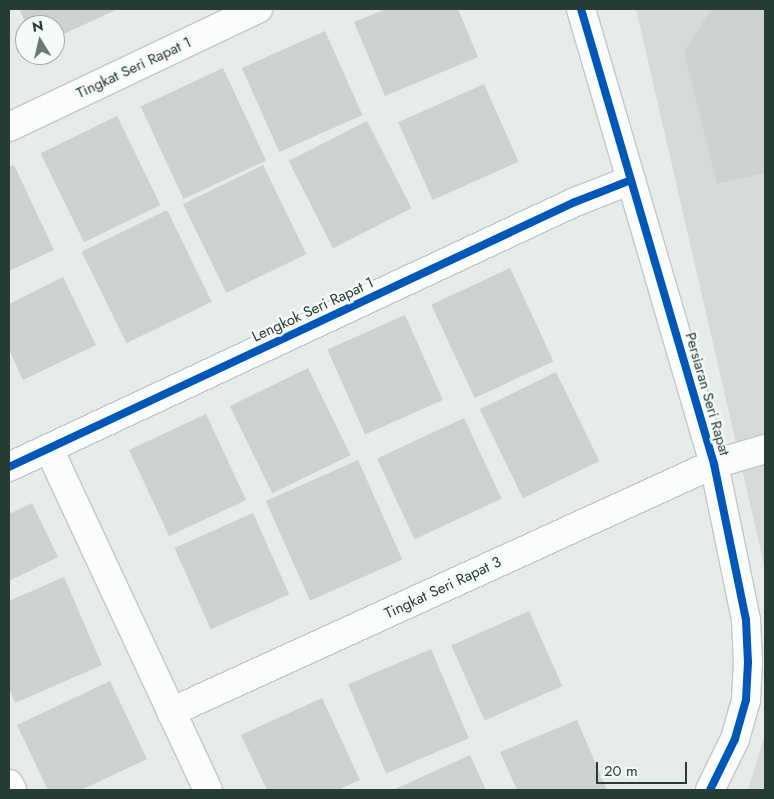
<!DOCTYPE html>
<html>
<head>
<meta charset="utf-8">
<style>
  body { margin:0 }
  #map { position:relative; width:774px; height:799px; overflow:hidden; background:#e7ebe9; font-family:Jost,sans-serif }
  div>[style] { position:absolute }
  .built>* { inset:0; background:#d5dcd8 }
  .building>* { inset:0; background:#cdd2d0; transform-origin:0 0 }
  .roads { filter:drop-shadow(1px 0 #c4c8c6) drop-shadow(-1px 0 #c4c8c6) drop-shadow(0 1px #c4c8c6) drop-shadow(0 -1px #c4c8c6) }
  .street>* { height:28px; margin:-14px; padding:0 14px; transform-origin:14px; border-radius:14px; background:#fbfcfc }
  .cycleway>* { height:8px; margin:-4px; padding:0 4px; transform-origin:4px; border-radius:4px; background:#0057b8 }
  span { translate:-50% -50%; white-space:nowrap; text-align:center; line-height:1.15; -webkit-text-stroke:5px #f5f9f7; paint-order:stroke }
  .street-label { font-size:15px; color:#253d33 }
  .frame { position:absolute; inset:0; border:10px solid #253d33; pointer-events:none }
  .north { position:absolute; left:15px; top:15px; width:50px; height:50px; box-sizing:border-box; background:#f5f9f7; border:1px solid #a2aea9; border-radius:50%; rotate:351deg; font-size:14px; font-weight:700; line-height:20px; text-align:center; color:#253d33 }
  .north::after { content:''; display:block; margin:auto; width:18px; height:22px; background:#697a73; clip-path:polygon(50% 0,100% 100%,50% 72%,0 100%) }
  .scale { position:absolute; left:596px; top:762px; width:91px; height:22px; box-sizing:border-box; border:2px solid #253d33; border-top:0; padding-left:6px; font-size:15px; line-height:18px; white-space:nowrap; color:#253d33; -webkit-text-stroke:4px #f5f9f7; paint-order:stroke }
</style>
</head>
<body>
<div id="map">
  <div class="built">
    <div style="clip-path:polygon(636px 9px,765px 9px,765px 569px)"></div>
    <div style="clip-path:polygon(765px 734px,765px 790px,748px 790px)"></div>
  </div>
  <div class="building">
    <div style="clip-path:polygon(19px 9px,118px 9px,55px 38px,55px 25px,27px 25px)"></div>
    <div style="clip-path:polygon(386px 9px,458px 9px,478px 57px,385px 96px,354px 22px)"></div>
    <div style="clip-path:polygon(711px 9px,765px 9px,765px 173px,717px 184px,684px 52px)"></div>
    <div style="left:325px;top:31px;width:92px;height:91px;rotate:66deg"></div>
    <div style="left:223px;top:68px;width:102px;height:91px;rotate:65deg"></div>
    <div style="left:484px;top:84px;width:85px;height:94px;rotate:66deg"></div>
    <div style="left:117px;top:116px;width:99px;height:85px;rotate:64deg"></div>
    <div style="left:367px;top:121px;width:98px;height:88px;rotate:63deg"></div>
    <div style="clip-path:polygon(14px 165px,54px 250px,9px 271px,9px 167px)"></div>
    <div style="left:263px;top:165px;width:99px;height:89px;rotate:64deg"></div>
    <div style="left:167px;top:210px;width:102px;height:95px;rotate:64deg"></div>
    <div style="left:510px;top:268px;width:103px;height:87px;rotate:65deg"></div>
    <div style="clip-path:polygon(63px 277px,96px 345px,23px 380px,9px 350px,9px 304px)"></div>
    <div style="left:405px;top:315px;width:93px;height:85px;rotate:66deg"></div>
    <div style="left:308px;top:368px;width:97px;height:87px;rotate:64deg"></div>
    <div style="left:556px;top:372px;width:99px;height:85px;rotate:64deg"></div>
    <div style="left:206px;top:414px;width:95px;height:85px;rotate:65deg"></div>
    <div style="left:464px;top:418px;width:89px;height:96px;rotate:65deg"></div>
    <div style="left:358px;top:460px;width:109px;height:101px;rotate:66deg"></div>
    <div style="clip-path:polygon(32px 503px,58px 557px,9px 581px,9px 514px)"></div>
    <div style="left:253px;top:513px;width:89px;height:86px;rotate:66deg"></div>
    <div style="clip-path:polygon(64px 577px,102px 665px,15px 703px,9px 688px,9px 601px)"></div>
    <div style="left:529px;top:611px;width:82px;height:85px;rotate:66deg"></div>
    <div style="left:431px;top:649px;width:97px;height:90px;rotate:67deg"></div>
    <div style="clip-path:polygon(110px 681px,147px 759px,81px 790px,48px 790px,17px 725px)"></div>
    <div style="clip-path:polygon(322px 698px,360px 780px,338px 790px,267px 790px,241px 735px)"></div>
    <div style="clip-path:polygon(577px 720px,607px 790px,517px 790px,500px 752px)"></div>
    <div style="clip-path:polygon(470px 755px,486px 790px,393px 790px)"></div>
  </div>
  <div class="roads">
    <div class="street">
      <div style="left:581px;top:9px;width:474px;rotate:73.7deg"></div>
      <div style="left:714px;top:464px;width:159px;rotate:78.4deg"></div>
      <div style="left:746px;top:620px;width:42px;rotate:87.3deg"></div>
      <div style="left:748px;top:662px;width:38px;rotate:93deg"></div>
      <div style="left:746px;top:700px;width:41px;rotate:105.8deg"></div>
      <div style="left:735px;top:739px;width:57px;rotate:116.1deg"></div>
      <div style="left:9px;top:127px;width:276px;rotate:-25.4deg"></div>
      <div style="left:49px;top:449px;width:376px;rotate:65deg"></div>
      <div style="left:9px;top:467px;width:625px;rotate:-25.09deg"></div>
      <div style="left:575px;top:202px;width:60px;rotate:-21.4deg"></div>
      <div style="left:171px;top:712px;width:597px;rotate:-24.55deg"></div>
      <div style="left:714px;top:464px;width:53px;rotate:-16.4deg"></div>
      <div style="left:9px;top:784px;width:7px;rotate:63deg"></div>
    </div>
  </div>
  <div class="cycleway">
    <div style="left:581px;top:9px;width:474px;rotate:73.7deg"></div>
    <div style="left:714px;top:464px;width:159px;rotate:78.4deg"></div>
    <div style="left:746px;top:620px;width:42px;rotate:87.3deg"></div>
    <div style="left:748px;top:662px;width:38px;rotate:93deg"></div>
    <div style="left:746px;top:700px;width:41px;rotate:105.8deg"></div>
    <div style="left:735px;top:739px;width:57px;rotate:116.1deg"></div>
    <div style="left:9px;top:467px;width:625px;rotate:-25.09deg"></div>
    <div style="left:575px;top:202px;width:60px;rotate:-21.4deg"></div>
  </div>
  <div class="street-label">
    <span style="left:134px;top:68px;rotate:-25deg">Tingkat Seri Rapat 1</span>
    <span style="left:313px;top:310px;rotate:-25deg">Lengkok Seri Rapat 1</span>
    <span style="left:707px;top:394px;rotate:74deg">Persiaran Seri Rapat</span>
    <span style="left:443px;top:588px;rotate:-25deg">Tingkat Seri Rapat 3</span>
  </div>
  <div class="frame"></div>
  <div class="north">N</div>
  <div class="scale">20 m</div>
</div>
</body>
</html>
